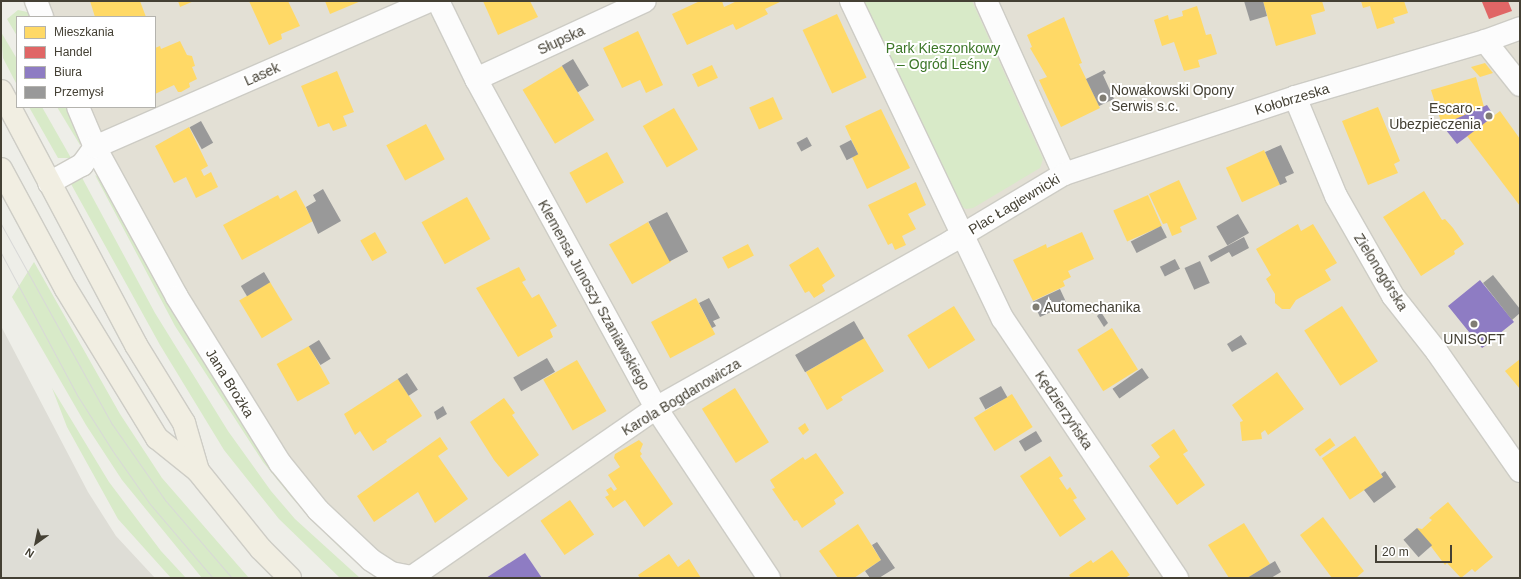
<!DOCTYPE html>
<html>
<head>
<meta charset="utf-8">
<style>
  body { margin:0 }
  #map { position:relative; width:1521px; height:579px; overflow:hidden; background:#eeeee8; font-family:Helvetica,sans-serif }
  div>[style] { position:absolute }
  .residential>* { inset:0; background:#e3e0d5 }
  .industrial>* { inset:0; background:#deddd6 }
  .green>* { inset:0; background:#d8eac8 }
  .homes>* { inset:0; background:#ffd966; transform-origin:0 0 }
  .shops>* { inset:0; background:#e06666 }
  .offices>* { inset:0; background:#8e7cc3 }
  .industry>* { inset:0; background:#999; transform-origin:0 0 }
  .roads { filter:drop-shadow(1px 0 #cdccc5) drop-shadow(-1px 0 #cdccc5) drop-shadow(0 1px #cdccc5) drop-shadow(0 -1px #cdccc5) }
  .minor>* { height:22px; margin:-11px; padding:0 11px; transform-origin:11px; border-radius:11px; background:#fcfcfc }
  .major>* { height:22px; margin:-11px; padding:0 11px; transform-origin:11px; border-radius:11px; background:#f1eee2 }
  .tram>* { height:1px; margin:-0.5px; padding:0 0.5px; transform-origin:0.5px; border-radius:0.5px; background:#d8d8d7 }
  .dots>* { width:11px; height:11px; translate:-50% -50%; box-sizing:border-box; border:2px solid #fff; border-radius:50% }
  span { translate:-50% -50%; white-space:nowrap; text-align:center; line-height:1.15; -webkit-text-stroke:4px #fff; paint-order:stroke }
  .street-label { font-size:14px; color:#444034 }
  .park-label { font-size:14px; color:#3c7628 }
  .poi-label { font-size:14px; color:#444034 }
  .left { translate:0 -50%; text-align:left }
  .right { translate:-100% -50%; text-align:right }
  .frame { position:absolute; inset:0; border:2px solid #444034; pointer-events:none }
  .legend { position:absolute; left:16px; top:16px; width:140px; height:92px; box-sizing:border-box; background:#fff; border:1px solid #b4b3ae; margin:0; padding:5px 7px; list-style:none; font-size:12px; color:#444034 }
  .legend li { display:flex; align-items:center; gap:8px; height:20px }
  .legend b { width:20px; border:1px solid #b4b3ae }
  .north { position:absolute; left:16px; top:523px; width:40px; height:40px; -webkit-text-stroke:3px #fff; paint-order:stroke; rotate:213deg; font-size:11px; font-weight:700; line-height:16px; text-align:center; color:#444034 }
  .north::after { content:''; display:block; margin:auto; width:14px; height:18px; background:#444034; clip-path:polygon(50% 0,100% 100%,50% 72%,0 100%) }
  .scale { position:absolute; left:1375px; top:545px; width:77px; height:18px; box-sizing:border-box; border:2px solid #444034; border-top:0; padding-left:5px; font-size:12px; line-height:14px; white-space:nowrap; color:#444034; -webkit-text-stroke:3px #fff; paint-order:stroke }
</style>
</head>
<body>
<div id="map">
  <div class="residential">
    <div style="clip-path:polygon(46px 1px,1520px 1px,1520px 578px,407px 578px,319px 502px,274px 448px,107px 157px,87px 107px,155px 107px,155px 17px,53px 17px)"></div>
  </div>
  <div class="industrial">
    <div style="clip-path:polygon(1px 326px,88px 492px,116px 536px,155px 578px,1px 578px)"></div>
  </div>
  <div class="green">
    <div style="clip-path:polygon(863px 1px,972px 1px,1043px 159px,1040px 168px,973px 208px,966px 209px,959px 205px)"></div>
    <div style="clip-path:polygon(18px 10px,32px 13px,34px 17px,17px 17px,17px 36px,7px 19px)"></div>
    <div style="clip-path:polygon(1px 32px,17px 59px,17px 85px,3px 58px)"></div>
    <div style="clip-path:polygon(29px 107px,42px 107px,71px 158px,58px 158px)"></div>
    <div style="clip-path:polygon(57px 107px,72px 107px,81px 138px,80px 145px)"></div>
    <div style="clip-path:polygon(80px 174px,155px 313px,228px 431px,271px 491px,295px 519px,360px 578px,340px 578px,279px 519px,224px 450px,160px 345px,71px 184px)"></div>
    <div style="clip-path:polygon(95px 175px,105px 183px,192px 341px,263px 450px,389px 578px,377px 578px,341px 549px,292px 498px,263px 462px,175px 326px)"></div>
    <div style="clip-path:polygon(34px 262px,120px 414px,162px 478px,249px 578px,202px 578px,122px 480px,86px 425px,12px 297px)"></div>
    <div style="clip-path:polygon(52px 388px,109px 482px,161px 551px,186px 578px,171px 578px,118px 519px,67px 427px)"></div>
  </div>
  <div class="homes">
    <div style="clip-path:polygon(90px 1px,140px 1px,146px 17px,95px 17px)"></div>
    <div style="clip-path:polygon(178px 1px,194px 1px,180px 7px)"></div>
    <div style="clip-path:polygon(249px 1px,288px 1px,300px 26px,281px 34px,282px 39px,269px 45px)"></div>
    <div style="clip-path:polygon(325px 1px,361px 1px,330px 14px)"></div>
    <div style="clip-path:polygon(483px 1px,530px 1px,538px 17px,498px 35px)"></div>
    <div style="clip-path:polygon(700px 1px,722px 1px,724px 7px,737px 1px,782px 1px,765px 9px,768px 14px,736px 30px,733px 24px,687px 45px,672px 14px)"></div>
    <div style="clip-path:polygon(1263px 1px,1322px 1px,1325px 11px,1311px 15px,1316px 34px,1276px 46px)"></div>
    <div style="clip-path:polygon(1361px 1px,1404px 1px,1408px 13px,1393px 18px,1395px 23px,1377px 29px,1370px 6px,1363px 8px)"></div>
    <div style="clip-path:polygon(1197px 6px,1206px 35px,1211px 34px,1217px 54px,1198px 60px,1200px 67px,1184px 71px,1174px 42px,1162px 46px,1154px 20px,1168px 15px,1169px 20px,1183px 16px,1182px 11px)"></div>
    <div style="left:837px;top:14px;width:70px;height:38px;rotate:65deg"></div>
    <div style="clip-path:polygon(1064px 17px,1082px 63px,1079px 64px,1100px 108px,1061px 127px,1039px 80px,1047px 77px,1030px 48px,1032px 47px,1027px 35px)"></div>
    <div style="clip-path:polygon(638px 31px,663px 85px,646px 93px,640px 80px,622px 88px,603px 48px)"></div>
    <div style="clip-path:polygon(180px 41px,187px 55px,192px 56px,195px 66px,192px 67px,197px 79px,189px 83px,190px 87px,181px 92px,178px 92px,174px 85px,155px 94px,155px 48px,160px 46px,161px 49px)"></div>
    <div style="clip-path:polygon(1485px 63px,1493px 73px,1480px 77px,1471px 67px)"></div>
    <div style="left:712px;top:65px;width:14px;height:22px;rotate:65deg"></div>
    <div style="left:562px;top:66px;width:63px;height:46px;rotate:59deg"></div>
    <div style="clip-path:polygon(337px 71px,354px 112px,343px 116px,347px 126px,333px 131px,329px 123px,318px 127px,301px 86px)"></div>
    <div style="clip-path:polygon(1476px 77px,1484px 107px,1442px 125px,1431px 90px)"></div>
    <div style="left:773px;top:97px;width:24px;height:26px;rotate:66deg"></div>
    <div style="clip-path:polygon(1378px 107px,1400px 161px,1394px 164px,1398px 173px,1368px 185px,1342px 121px)"></div>
    <div style="left:674px;top:108px;width:48px;height:36px;rotate:60deg"></div>
    <div style="clip-path:polygon(881px 109px,910px 168px,867px 189px,852px 157px,858px 154px,845px 126px)"></div>
    <div style="clip-path:polygon(1500px 111px,1520px 139px,1520px 206px,1467px 136px)"></div>
    <div style="left:426px;top:124px;width:40px;height:45px;rotate:62deg"></div>
    <div style="clip-path:polygon(189px 127px,208px 166px,201px 170px,204px 176px,211px 172px,218px 187px,196px 198px,186px 177px,174px 183px,155px 146px)"></div>
    <div style="left:1264px;top:150px;width:38px;height:42px;rotate:65deg"></div>
    <div style="left:607px;top:152px;width:35px;height:43px;rotate:61deg"></div>
    <div style="clip-path:polygon(1179px 180px,1197px 219px,1180px 227px,1182px 232px,1172px 236px,1167px 223px,1163px 224px,1149px 194px)"></div>
    <div style="clip-path:polygon(916px 182px,926px 205px,908px 214px,916px 229px,902px 236px,906px 245px,895px 250px,892px 243px,888px 245px,868px 205px)"></div>
    <div style="clip-path:polygon(296px 190px,313px 221px,242px 260px,223px 225px,278px 195px,280px 199px)"></div>
    <div style="clip-path:polygon(1424px 191px,1442px 220px,1445px 219px,1453px 228px,1464px 244px,1454px 251px,1455px 254px,1421px 276px,1383px 217px)"></div>
    <div style="left:1148px;top:195px;width:34px;height:38px;rotate:66deg"></div>
    <div style="left:467px;top:197px;width:48px;height:52px;rotate:61deg"></div>
    <div style="left:648px;top:222px;width:46px;height:45px;rotate:60deg"></div>
    <div style="clip-path:polygon(1298px 224px,1301px 231px,1313px 224px,1337px 263px,1325px 270px,1331px 280px,1296px 300px,1290px 309px,1282px 309px,1275px 303px,1275px 294px,1266px 279px,1271px 275px,1256px 249px)"></div>
    <div style="left:375px;top:232px;width:24px;height:17px;rotate:60deg"></div>
    <div style="clip-path:polygon(1082px 232px,1094px 259px,1068px 271px,1071px 277px,1063px 281px,1065px 286px,1033px 301px,1013px 260px,1046px 244px,1047px 248px)"></div>
    <div style="left:748px;top:244px;width:13px;height:29px;rotate:63deg"></div>
    <div style="clip-path:polygon(818px 247px,835px 276px,822px 285px,825px 291px,814px 298px,809px 291px,805px 293px,789px 265px)"></div>
    <div style="clip-path:polygon(519px 267px,526px 280px,522px 282px,532px 298px,539px 294px,557px 326px,550px 330px,553px 337px,518px 357px,476px 288px)"></div>
    <div style="left:270px;top:282px;width:44px;height:36px;rotate:59deg"></div>
    <div style="left:696px;top:298px;width:41px;height:51px;rotate:62deg"></div>
    <div style="left:954px;top:306px;width:40px;height:55px;rotate:58deg"></div>
    <div style="left:1342px;top:306px;width:66px;height:45px;rotate:57deg"></div>
    <div style="left:1112px;top:328px;width:49px;height:41px;rotate:58deg"></div>
    <div style="clip-path:polygon(864px 338px,884px 371px,841px 397px,843px 400px,827px 410px,806px 372px)"></div>
    <div style="left:309px;top:346px;width:43px;height:37px;rotate:61deg"></div>
    <div style="clip-path:polygon(1520px 359px,1520px 389px,1505px 371px)"></div>
    <div style="left:577px;top:360px;width:59px;height:39px;rotate:60deg"></div>
    <div style="clip-path:polygon(1277px 372px,1304px 409px,1268px 435px,1265px 430px,1261px 433px,1262px 439px,1242px 441px,1240px 422px,1243px 421px,1232px 405px)"></div>
    <div style="clip-path:polygon(398px 379px,422px 416px,386px 440px,387px 442px,373px 451px,360px 431px,355px 435px,344px 414px)"></div>
    <div style="left:735px;top:388px;width:64px;height:39px;rotate:58deg"></div>
    <div style="left:1012px;top:394px;width:39px;height:45px;rotate:58deg"></div>
    <div style="clip-path:polygon(504px 398px,515px 413px,512px 415px,539px 455px,508px 477px,494px 460px,470px 422px)"></div>
    <div style="clip-path:polygon(805px 423px,809px 430px,803px 435px,798px 428px)"></div>
    <div style="clip-path:polygon(1174px 429px,1188px 451px,1183px 454px,1205px 485px,1177px 505px,1149px 466px,1160px 457px,1151px 445px)"></div>
    <div style="left:1355px;top:436px;width:50px;height:40px;rotate:56deg"></div>
    <div style="clip-path:polygon(440px 437px,448px 449px,438px 456px,468px 499px,435px 523px,418px 492px,374px 522px,357px 496px)"></div>
    <div style="left:1330px;top:438px;width:9px;height:19px;rotate:54deg"></div>
    <div style="clip-path:polygon(639px 440px,643px 444px,640px 451px,642px 454px,640px 456px,673px 504px,644px 527px,625px 500px,613px 508px,605px 497px,609px 495px,606px 490px,611px 487px,614px 491px,617px 489px,608px 475px,620px 467px,614px 458px,615px 454px)"></div>
    <div style="clip-path:polygon(816px 453px,844px 493px,834px 500px,836px 504px,802px 528px,797px 520px,794px 521px,772px 489px,775px 488px,770px 480px,803px 457px,805px 460px)"></div>
    <div style="clip-path:polygon(1050px 456px,1063px 476px,1059px 478px,1067px 490px,1070px 487px,1077px 498px,1073px 500px,1086px 519px,1060px 537px,1020px 476px)"></div>
    <div style="left:570px;top:500px;width:42px;height:36px;rotate:55deg"></div>
    <div style="clip-path:polygon(1448px 502px,1493px 557px,1475px 572px,1472px 569px,1461px 578px,1447px 563px,1445px 565px,1417px 528px,1422px 529px,1432px 520px,1429px 518px)"></div>
    <div style="clip-path:polygon(1323px 517px,1364px 571px,1356px 578px,1332px 578px,1300px 535px)"></div>
    <div style="clip-path:polygon(1244px 523px,1270px 564px,1247px 578px,1229px 578px,1208px 545px)"></div>
    <div style="clip-path:polygon(858px 524px,881px 560px,854px 578px,838px 578px,819px 551px)"></div>
    <div style="clip-path:polygon(1112px 550px,1130px 575px,1125px 578px,1071px 578px,1069px 575px,1091px 560px,1093px 563px)"></div>
    <div style="clip-path:polygon(669px 554px,678px 567px,689px 559px,701px 578px,640px 578px,638px 575px)"></div>
  </div>
  <div class="shops">
    <div style="clip-path:polygon(1485px 1px,1508px 1px,1512px 11px,1489px 19px,1482px 2px)"></div>
  </div>
  <div class="offices">
    <div style="clip-path:polygon(1487px 105px,1494px 116px,1457px 144px,1442px 125px)"></div>
    <div style="clip-path:polygon(1480px 280px,1514px 322px,1499px 334px,1500px 336px,1482px 348px,1448px 306px)"></div>
    <div style="clip-path:polygon(525px 553px,542px 578px,486px 578px)"></div>
  </div>
  <div class="industry">
    <div style="clip-path:polygon(1244px 1px,1263px 1px,1267px 16px,1250px 21px)"></div>
    <div style="left:573px;top:59px;width:31px;height:13px;rotate:59deg"></div>
    <div style="clip-path:polygon(1104px 70px,1106px 73px,1103px 75px,1114px 99px,1099px 106px,1086px 79px)"></div>
    <div style="left:201px;top:121px;width:25px;height:13px;rotate:61deg"></div>
    <div style="left:807px;top:137px;width:10px;height:12px;rotate:61deg"></div>
    <div style="left:851px;top:140px;width:16px;height:13px;rotate:63deg"></div>
    <div style="clip-path:polygon(1281px 145px,1294px 173px,1285px 177px,1287px 182px,1280px 185px,1265px 152px)"></div>
    <div style="clip-path:polygon(323px 189px,341px 221px,318px 234px,306px 207px,316px 201px,313px 195px)"></div>
    <div style="left:667px;top:212px;width:45px;height:21px;rotate:62deg"></div>
    <div style="left:1238px;top:214px;width:22px;height:25px;rotate:60deg"></div>
    <div style="left:1161px;top:226px;width:13px;height:34px;rotate:63deg"></div>
    <div style="clip-path:polygon(1244px 237px,1249px 248px,1232px 257px,1229px 252px,1211px 262px,1208px 256px)"></div>
    <div style="left:1175px;top:259px;width:11px;height:17px;rotate:63deg"></div>
    <div style="left:1200px;top:261px;width:24px;height:17px;rotate:66deg"></div>
    <div style="left:264px;top:272px;width:12px;height:27px;rotate:59deg"></div>
    <div style="clip-path:polygon(1493px 275px,1520px 309px,1520px 313px,1512px 320px,1483px 283px)"></div>
    <div style="left:1060px;top:289px;width:17px;height:30px;rotate:65deg"></div>
    <div style="clip-path:polygon(709px 298px,720px 318px,713px 321px,716px 326px,712px 328px,699px 303px)"></div>
    <div style="clip-path:polygon(1101px 312px,1108px 323px,1104px 327px,1097px 316px)"></div>
    <div style="left:854px;top:321px;width:20px;height:68px;rotate:60deg"></div>
    <div style="clip-path:polygon(1241px 335px,1247px 344px,1232px 352px,1227px 344px)"></div>
    <div style="left:319px;top:340px;width:22px;height:12px;rotate:58deg"></div>
    <div style="left:547px;top:358px;width:16px;height:39px;rotate:60deg"></div>
    <div style="left:1142px;top:368px;width:12px;height:36px;rotate:55deg"></div>
    <div style="left:407px;top:373px;width:20px;height:11px;rotate:57deg"></div>
    <div style="left:1001px;top:386px;width:13px;height:25px;rotate:61deg"></div>
    <div style="clip-path:polygon(443px 406px,447px 414px,437px 420px,434px 412px)"></div>
    <div style="left:1036px;top:431px;width:12px;height:20px;rotate:59deg"></div>
    <div style="clip-path:polygon(1385px 471px,1396px 487px,1374px 503px,1364px 490px,1383px 477px,1381px 474px)"></div>
    <div style="left:1417px;top:528px;width:23px;height:18px;rotate:49deg"></div>
    <div style="clip-path:polygon(877px 542px,895px 568px,879px 578px,870px 578px,865px 571px,881px 560px,872px 545px)"></div>
    <div style="clip-path:polygon(1275px 561px,1281px 572px,1271px 578px,1247px 578px)"></div>
  </div>
  <div class="roads">
    <div class="minor">
      <div style="left:36px;top:1px;width:17px;rotate:69deg"></div>
      <div style="left:438px;top:1px;width:87px;rotate:64deg"></div>
      <div style="left:476px;top:79px;width:375px;rotate:61.3deg"></div>
      <div style="left:656px;top:408px;width:204px;rotate:56.4deg"></div>
      <div style="left:851px;top:1px;width:352px;rotate:64.5deg"></div>
      <div style="left:1003px;top:319px;width:312px;rotate:56.1deg"></div>
      <div style="left:986px;top:1px;width:190px;rotate:65.7deg"></div>
      <div style="left:1485px;top:41px;width:56px;rotate:51.5deg"></div>
      <div style="left:476px;top:79px;width:186px;rotate:-24.8deg"></div>
      <div style="left:1295px;top:97px;width:107px;rotate:67.5deg"></div>
      <div style="left:1336px;top:196px;width:115px;rotate:60.3deg"></div>
      <div style="left:1393px;top:296px;width:71px;rotate:51.8deg"></div>
      <div style="left:1437px;top:352px;width:145px;rotate:55.1deg"></div>
      <div style="left:78px;top:107px;width:43px;rotate:67deg"></div>
      <div style="left:95px;top:147px;width:171px;rotate:61.3deg"></div>
      <div style="left:177px;top:297px;width:195px;rotate:58.2deg"></div>
      <div style="left:280px;top:463px;width:60px;rotate:51deg"></div>
      <div style="left:318px;top:510px;width:73px;rotate:43.3deg"></div>
      <div style="left:371px;top:560px;width:24px;rotate:33deg"></div>
      <div style="left:391px;top:573px;width:21px;rotate:11deg"></div>
      <div style="left:412px;top:577px;width:297px;rotate:-34.7deg"></div>
      <div style="left:656px;top:408px;width:340px;rotate:-29.4deg"></div>
      <div style="left:952px;top:241px;width:131px;rotate:-30.9deg"></div>
      <div style="left:1064px;top:174px;width:243px;rotate:-18.4deg"></div>
      <div style="left:1295px;top:97px;width:198px;rotate:-16.4deg"></div>
      <div style="left:1485px;top:41px;width:37px;rotate:-20deg"></div>
      <div style="left:49px;top:183px;width:38px;rotate:-29deg"></div>
      <div style="left:82px;top:165px;width:22px;rotate:-54deg"></div>
      <div style="left:95px;top:147px;width:365px;rotate:-23.6deg"></div>
    </div>
    <div class="major">
      <div style="left:1px;top:91px;width:288px;rotate:62deg"></div>
      <div style="left:136px;top:345px;width:92px;rotate:58.4deg"></div>
      <div style="left:184px;top:423px;width:50px;rotate:73.7deg"></div>
      <div style="left:1px;top:169px;width:136px;rotate:61.6deg"></div>
      <div style="left:66px;top:289px;width:175px;rotate:58.6deg"></div>
      <div style="left:157px;top:438px;width:53px;rotate:38.8deg"></div>
      <div style="left:198px;top:471px;width:100px;rotate:51.1deg"></div>
      <div style="left:261px;top:549px;width:41px;rotate:45deg"></div>
    </div>
  </div>
  <div class="tram">
    <div style="left:1px;top:224px;width:229px;rotate:61deg"></div>
    <div style="left:112px;top:424px;width:93px;rotate:55.1deg"></div>
    <div style="left:165px;top:500px;width:103px;rotate:49.3deg"></div>
    <div style="left:1px;top:253px;width:161px;rotate:61.8deg"></div>
    <div style="left:77px;top:395px;width:65px;rotate:57.5deg"></div>
    <div style="left:112px;top:450px;width:66px;rotate:54.9deg"></div>
    <div style="left:150px;top:504px;width:97px;rotate:49.6deg"></div>
  </div>
  <div class="dots">
    <div style="left:1103px;top:98px;background:#807d73"></div>
    <div style="left:1489px;top:116px;background:#807d73"></div>
    <div style="left:1036px;top:307px;background:#807d73"></div>
    <div style="left:1474px;top:324px;background:#807d73"></div>
  </div>
  <div class="street-label">
    <span style="left:561px;top:40px;rotate:-25deg">Słupska</span>
    <span style="left:262px;top:74px;rotate:-24deg">Lasek</span>
    <span style="left:1292px;top:99px;rotate:-17deg">Kołobrzeska</span>
    <span style="left:1014px;top:204px;rotate:-31deg">Plac Łagiewnicki</span>
    <span style="left:1381px;top:272px;rotate:58deg">Zielonogórska</span>
    <span style="left:594px;top:295px;rotate:61deg">Klemensa Junoszy Szaniawskiego</span>
    <span style="left:230px;top:383px;rotate:58deg">Jana Brożka</span>
    <span style="left:681px;top:397px;rotate:-31deg">Karola Bogdanowicza</span>
    <span style="left:1064px;top:410px;rotate:56deg">Kędzierzyńska</span>
  </div>
  <div class="park-label">
    <span style="left:943px;top:56px">Park Kieszonkowy<br>– Ogród Leśny</span>
  </div>
  <div class="poi-label">
    <span class="left" style="left:1111px;top:98px">Nowakowski Opony<br>Serwis s.c.</span>
    <span class="right" style="left:1481px;top:116px">Escaro -<br>Ubezpieczenia</span>
    <span class="left" style="left:1044px;top:307px">Automechanika</span>
    <span style="left:1474px;top:339px">UNISOFT</span>
  </div>
  <div class="frame"></div>
  <ul class="legend">
  <li><b style="height:11px;background:#ffd966"></b>Mieszkania</li>
  <li><b style="height:11px;background:#e06666"></b>Handel</li>
  <li><b style="height:11px;background:#8e7cc3"></b>Biura</li>
  <li><b style="height:11px;background:#999"></b>Przemysł</li>
  </ul>
  <div class="north">N</div>
  <div class="scale">20 m</div>
</div>
</body>
</html>
